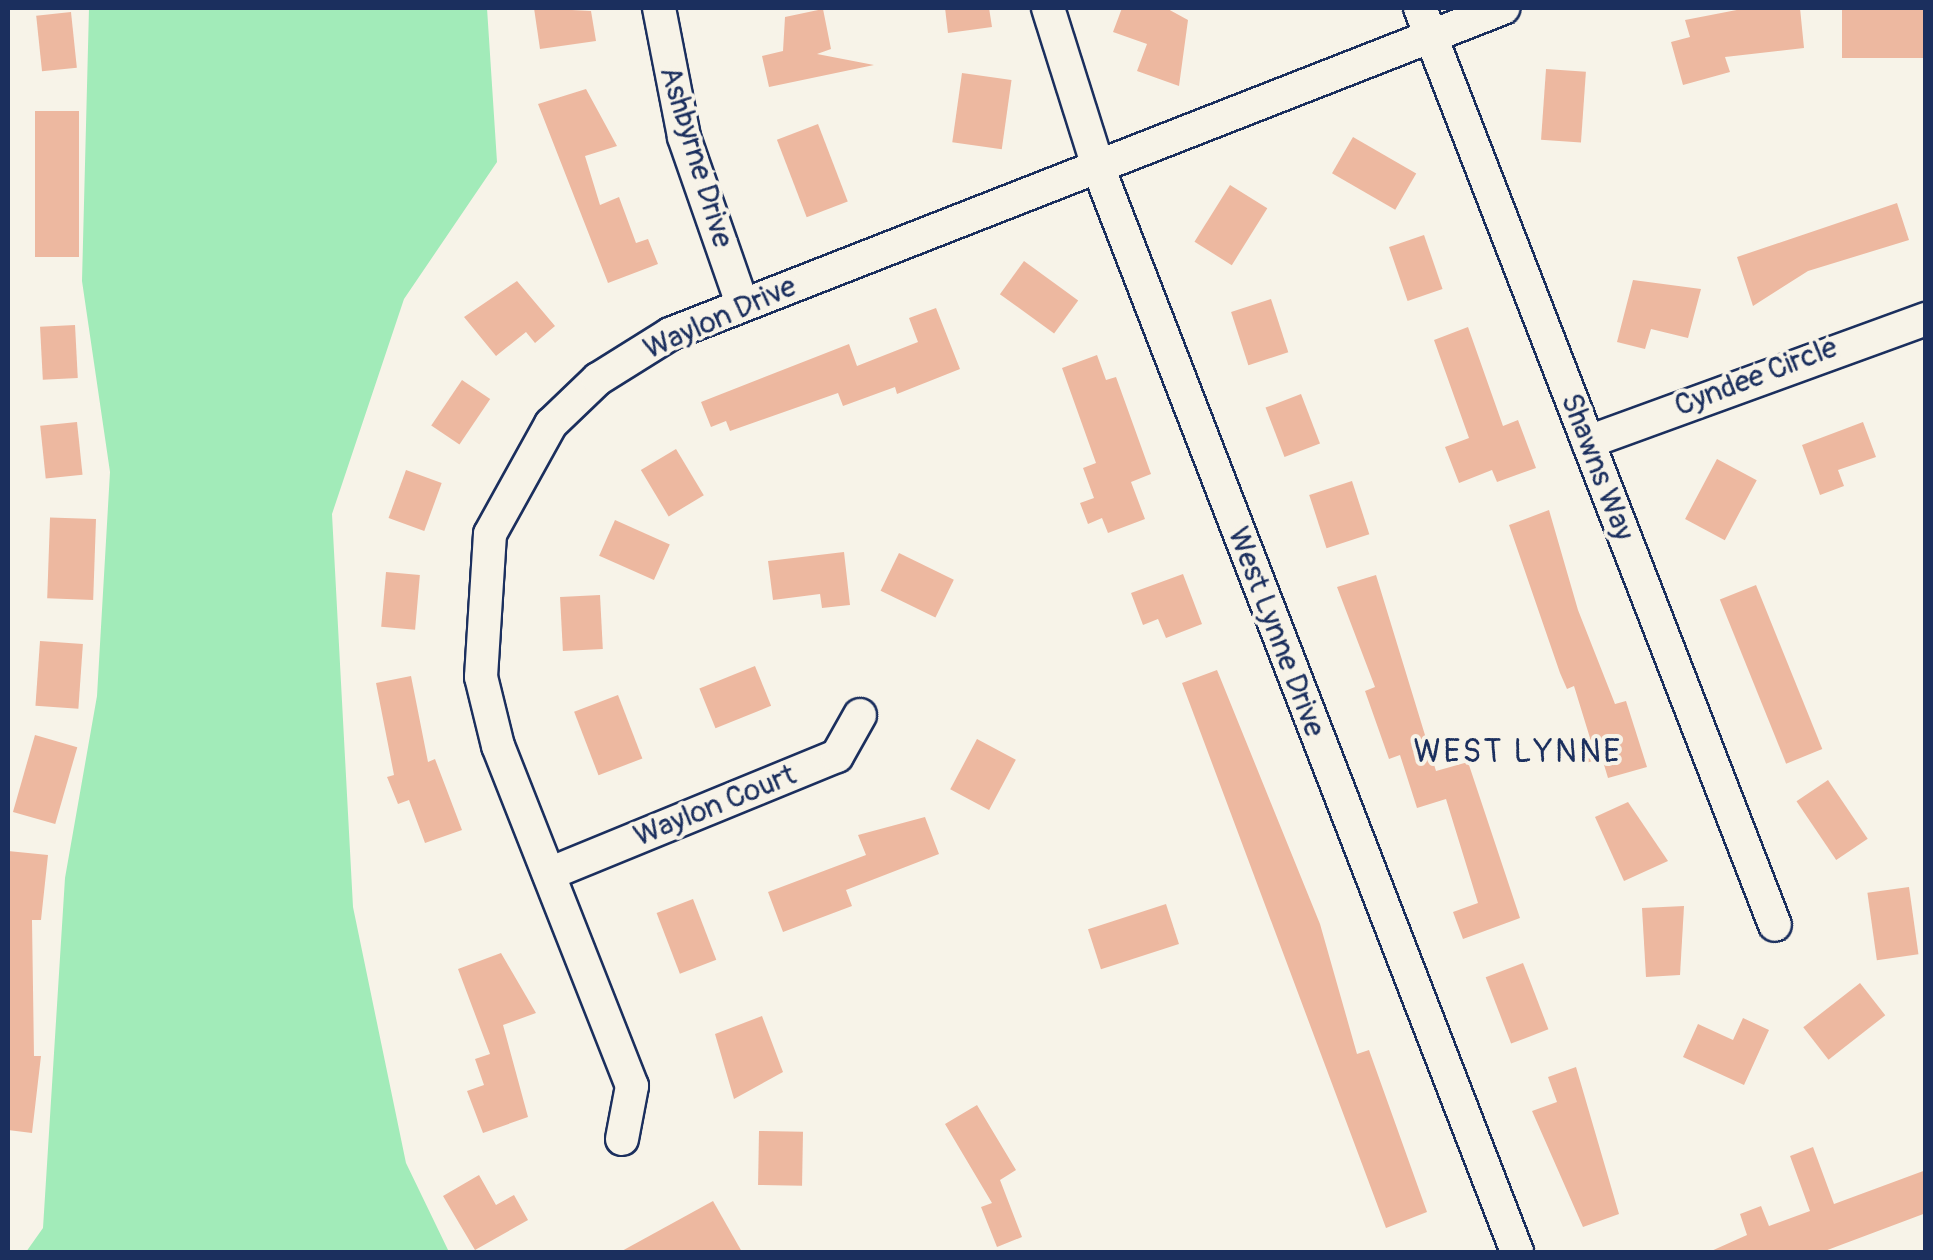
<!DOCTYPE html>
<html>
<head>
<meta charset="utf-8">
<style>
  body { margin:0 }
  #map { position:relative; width:1933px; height:1260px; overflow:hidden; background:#f7f3e8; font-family:Pangolin,sans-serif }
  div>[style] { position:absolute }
  .green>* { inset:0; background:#a2ebb9 }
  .building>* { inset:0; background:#edb8a0; transform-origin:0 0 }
  .roads { filter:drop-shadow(2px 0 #1b2f5e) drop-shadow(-2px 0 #1b2f5e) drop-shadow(0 2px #1b2f5e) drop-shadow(0 -2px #1b2f5e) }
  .minor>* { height:32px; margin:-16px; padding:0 16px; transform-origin:16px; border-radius:16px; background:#f7f3e8 }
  span { translate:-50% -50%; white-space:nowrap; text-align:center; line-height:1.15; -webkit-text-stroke:8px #f7f3e8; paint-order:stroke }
  .street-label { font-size:30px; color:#1b2f5e }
  .neighbourhood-label { font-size:32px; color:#1b2f5e; letter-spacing:2.5px }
  .frame { position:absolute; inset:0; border:10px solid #1b2f5e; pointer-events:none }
</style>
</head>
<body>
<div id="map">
  <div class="green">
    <div style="clip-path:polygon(89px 8px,487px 8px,497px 162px,404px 299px,332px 514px,353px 907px,406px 1163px,449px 1252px,26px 1252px,43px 1228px,65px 878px,97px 696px,110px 472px,82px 281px)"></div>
  </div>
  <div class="building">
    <div style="clip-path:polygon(534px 8px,591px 11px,596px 41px,540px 49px)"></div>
    <div style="clip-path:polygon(945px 8px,989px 8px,992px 27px,948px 33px)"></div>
    <div style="clip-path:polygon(1122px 8px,1166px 8px,1188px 20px,1179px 86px,1137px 71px,1147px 44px,1113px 32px)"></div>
    <div style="clip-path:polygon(1747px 8px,1800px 8px,1804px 48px,1725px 57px,1730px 72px,1683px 85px,1671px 42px,1690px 37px,1685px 20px)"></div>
    <div style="left:1842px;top:8px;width:81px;height:50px"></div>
    <div style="clip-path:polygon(823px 9px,831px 49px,817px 54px,874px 65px,769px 87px,762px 56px,783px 51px,785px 17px)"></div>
    <div style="left:71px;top:12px;width:56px;height:35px;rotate:84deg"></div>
    <div style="left:1546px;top:69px;width:40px;height:71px;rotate:4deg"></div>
    <div style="left:962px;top:73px;width:50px;height:70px;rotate:8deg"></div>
    <div style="clip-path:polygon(586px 89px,617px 146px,585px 156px,600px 205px,619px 197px,636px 243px,648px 239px,658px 264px,608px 283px,538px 104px)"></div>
    <div style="left:79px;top:111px;width:146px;height:44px;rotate:90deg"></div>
    <div style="left:818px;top:124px;width:83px;height:44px;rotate:69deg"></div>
    <div style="left:1353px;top:137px;width:73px;height:42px;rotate:30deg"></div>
    <div style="left:1230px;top:185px;width:44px;height:67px;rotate:32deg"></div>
    <div style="clip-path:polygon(1897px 203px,1909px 240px,1808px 271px,1753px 306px,1737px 257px)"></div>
    <div style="left:1424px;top:235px;width:57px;height:37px;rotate:71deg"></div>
    <div style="left:1024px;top:261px;width:67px;height:41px;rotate:36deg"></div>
    <div style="clip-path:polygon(1633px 280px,1701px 289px,1688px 338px,1651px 329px,1645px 349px,1617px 342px)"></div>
    <div style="clip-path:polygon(517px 281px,555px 326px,535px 343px,526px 332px,496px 356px,464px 317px)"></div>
    <div style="left:1271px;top:299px;width:56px;height:42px;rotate:72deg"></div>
    <div style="clip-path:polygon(936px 308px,960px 369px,897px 394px,895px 387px,843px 406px,838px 393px,730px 431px,726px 421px,711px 427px,701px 402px,849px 344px,857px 366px,918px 342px,909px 318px)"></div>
    <div style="left:75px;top:325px;width:53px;height:35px;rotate:87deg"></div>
    <div style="clip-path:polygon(1468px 327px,1503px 426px,1518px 420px,1536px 468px,1497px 482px,1492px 470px,1459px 483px,1445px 447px,1469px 438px,1434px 340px)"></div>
    <div style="clip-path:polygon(1097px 355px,1106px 380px,1116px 377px,1151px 474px,1131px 482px,1145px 519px,1108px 533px,1102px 518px,1088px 524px,1080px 503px,1094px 498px,1083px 468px,1096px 463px,1062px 368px)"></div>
    <div style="left:462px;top:380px;width:34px;height:55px;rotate:34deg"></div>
    <div style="left:1301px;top:394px;width:53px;height:38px;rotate:69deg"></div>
    <div style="left:77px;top:422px;width:53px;height:37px;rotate:84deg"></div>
    <div style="clip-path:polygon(1863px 422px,1876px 457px,1838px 470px,1844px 486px,1820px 495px,1802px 445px)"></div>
    <div style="left:676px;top:449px;width:54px;height:41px;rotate:59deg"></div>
    <div style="left:1717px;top:459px;width:45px;height:68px;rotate:28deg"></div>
    <div style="left:406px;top:470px;width:38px;height:51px;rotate:20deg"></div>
    <div style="left:1352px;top:481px;width:56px;height:45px;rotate:72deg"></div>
    <div style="clip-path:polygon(1549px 510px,1578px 610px,1615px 704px,1626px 701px,1647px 767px,1608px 778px,1602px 758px,1586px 763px,1579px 742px,1590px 738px,1574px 686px,1567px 689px,1560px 673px,1509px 525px)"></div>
    <div style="left:96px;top:519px;width:81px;height:46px;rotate:92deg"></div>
    <div style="left:615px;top:520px;width:60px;height:39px;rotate:24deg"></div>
    <div style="clip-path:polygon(844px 552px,850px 605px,822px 608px,820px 594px,773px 600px,768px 561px)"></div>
    <div style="left:899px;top:553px;width:61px;height:42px;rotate:26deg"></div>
    <div style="left:386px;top:572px;width:34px;height:55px;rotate:5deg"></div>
    <div style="clip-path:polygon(1183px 574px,1202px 624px,1166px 638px,1158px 619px,1143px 625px,1131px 593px)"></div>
    <div style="clip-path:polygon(1376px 575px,1436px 771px,1468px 762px,1520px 918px,1463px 939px,1453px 912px,1478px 903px,1446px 799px,1417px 808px,1400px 755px,1389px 759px,1365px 691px,1375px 687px,1337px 587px)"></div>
    <div style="left:1756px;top:585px;width:177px;height:39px;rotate:68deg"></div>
    <div style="left:600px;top:595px;width:54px;height:40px;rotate:87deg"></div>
    <div style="left:40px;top:641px;width:43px;height:65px;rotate:4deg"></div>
    <div style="left:755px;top:666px;width:43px;height:60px;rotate:68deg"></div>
    <div style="clip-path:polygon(1217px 670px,1320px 924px,1357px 1054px,1369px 1050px,1427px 1212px,1386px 1228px,1182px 683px)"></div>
    <div style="clip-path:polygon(411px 676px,428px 762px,435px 759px,462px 830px,425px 843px,409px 800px,398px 804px,387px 777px,394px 775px,376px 683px)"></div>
    <div style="left:618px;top:695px;width:68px;height:47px;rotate:69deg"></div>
    <div style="left:35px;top:735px;width:44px;height:80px;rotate:16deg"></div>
    <div style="left:977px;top:739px;width:44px;height:57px;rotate:28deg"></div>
    <div style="left:1828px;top:780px;width:71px;height:38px;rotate:56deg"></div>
    <div style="clip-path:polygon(1628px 802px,1668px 861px,1624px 881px,1595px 817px)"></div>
    <div style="clip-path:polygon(925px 817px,939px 854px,846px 890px,852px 906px,783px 932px,768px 892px,866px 855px,858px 835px)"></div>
    <div style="clip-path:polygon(8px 851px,48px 855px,41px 920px,32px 920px,34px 1056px,41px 1056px,32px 1133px,8px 1130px)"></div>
    <div style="left:1909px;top:887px;width:68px;height:42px;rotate:82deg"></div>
    <div style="left:693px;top:899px;width:65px;height:39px;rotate:69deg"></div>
    <div style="left:1166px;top:904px;width:42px;height:82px;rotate:72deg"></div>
    <div style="clip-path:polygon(1684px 906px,1680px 975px,1646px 977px,1642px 908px)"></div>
    <div style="clip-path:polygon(501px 953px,536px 1013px,503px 1025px,528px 1117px,483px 1133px,467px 1091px,484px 1085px,475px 1059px,490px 1054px,458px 969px)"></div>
    <div style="left:1523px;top:963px;width:71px;height:40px;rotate:69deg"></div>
    <div style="left:1860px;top:983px;width:41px;height:72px;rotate:52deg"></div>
    <div style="clip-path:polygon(762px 1016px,783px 1072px,734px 1099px,715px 1034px)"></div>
    <div style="clip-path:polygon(1743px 1018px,1769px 1030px,1744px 1085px,1683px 1057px,1698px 1024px,1733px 1040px)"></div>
    <div style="clip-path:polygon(1576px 1067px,1619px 1214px,1583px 1227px,1532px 1111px,1557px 1102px,1548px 1077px)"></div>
    <div style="clip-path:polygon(977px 1105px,1016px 1170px,1000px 1180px,1022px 1237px,997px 1247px,981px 1207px,992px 1203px,945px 1124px)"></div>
    <div style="left:759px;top:1131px;width:44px;height:54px;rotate:1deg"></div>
    <div style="clip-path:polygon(1813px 1147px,1834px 1204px,1926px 1170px,1926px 1213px,1822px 1252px,1709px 1252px,1747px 1235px,1740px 1214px,1761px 1206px,1769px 1226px,1810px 1211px,1790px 1156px)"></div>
    <div style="clip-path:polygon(479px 1175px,496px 1205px,514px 1195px,528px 1220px,475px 1250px,443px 1196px)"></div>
    <div style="clip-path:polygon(713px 1201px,742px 1252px,620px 1252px)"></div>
  </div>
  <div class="roads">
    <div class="minor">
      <div style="left:659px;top:8px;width:131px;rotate:79deg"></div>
      <div style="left:684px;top:137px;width:177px;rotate:70.8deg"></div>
      <div style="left:1048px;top:8px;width:167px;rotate:72.5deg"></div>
      <div style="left:1098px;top:167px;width:1163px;rotate:68.88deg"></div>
      <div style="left:1420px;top:8px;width:983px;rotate:68.84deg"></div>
      <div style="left:1588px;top:442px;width:360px;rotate:-20deg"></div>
      <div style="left:549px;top:874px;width:311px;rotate:-22.3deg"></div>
      <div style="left:837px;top:756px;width:47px;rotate:-60.7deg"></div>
      <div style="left:622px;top:1139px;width:54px;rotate:-79.3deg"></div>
      <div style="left:632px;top:1086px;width:365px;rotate:-111.5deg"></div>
      <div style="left:498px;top:746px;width:71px;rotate:-103.8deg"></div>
      <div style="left:481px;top:677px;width:143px;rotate:-86.4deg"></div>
      <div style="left:490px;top:534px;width:126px;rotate:-61deg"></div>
      <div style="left:551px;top:424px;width:65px;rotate:-43.8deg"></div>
      <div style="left:598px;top:379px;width:85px;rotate:-32deg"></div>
      <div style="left:670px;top:334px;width:895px;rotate:-21.37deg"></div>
    </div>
  </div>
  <div class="street-label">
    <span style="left:696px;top:157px;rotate:73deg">Ashbyrne Drive</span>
    <span style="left:720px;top:318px;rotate:-24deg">Waylon Drive</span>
    <span style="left:1756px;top:377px;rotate:-21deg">Cyndee Circle</span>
    <span style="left:1597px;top:467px;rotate:69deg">Shawns Way</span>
    <span style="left:1276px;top:632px;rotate:69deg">West Lynne Drive</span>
    <span style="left:715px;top:806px;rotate:-22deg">Waylon Court</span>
  </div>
  <div class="neighbourhood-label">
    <span style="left:1518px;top:752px">WEST LYNNE</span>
  </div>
  <div class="frame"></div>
</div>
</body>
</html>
